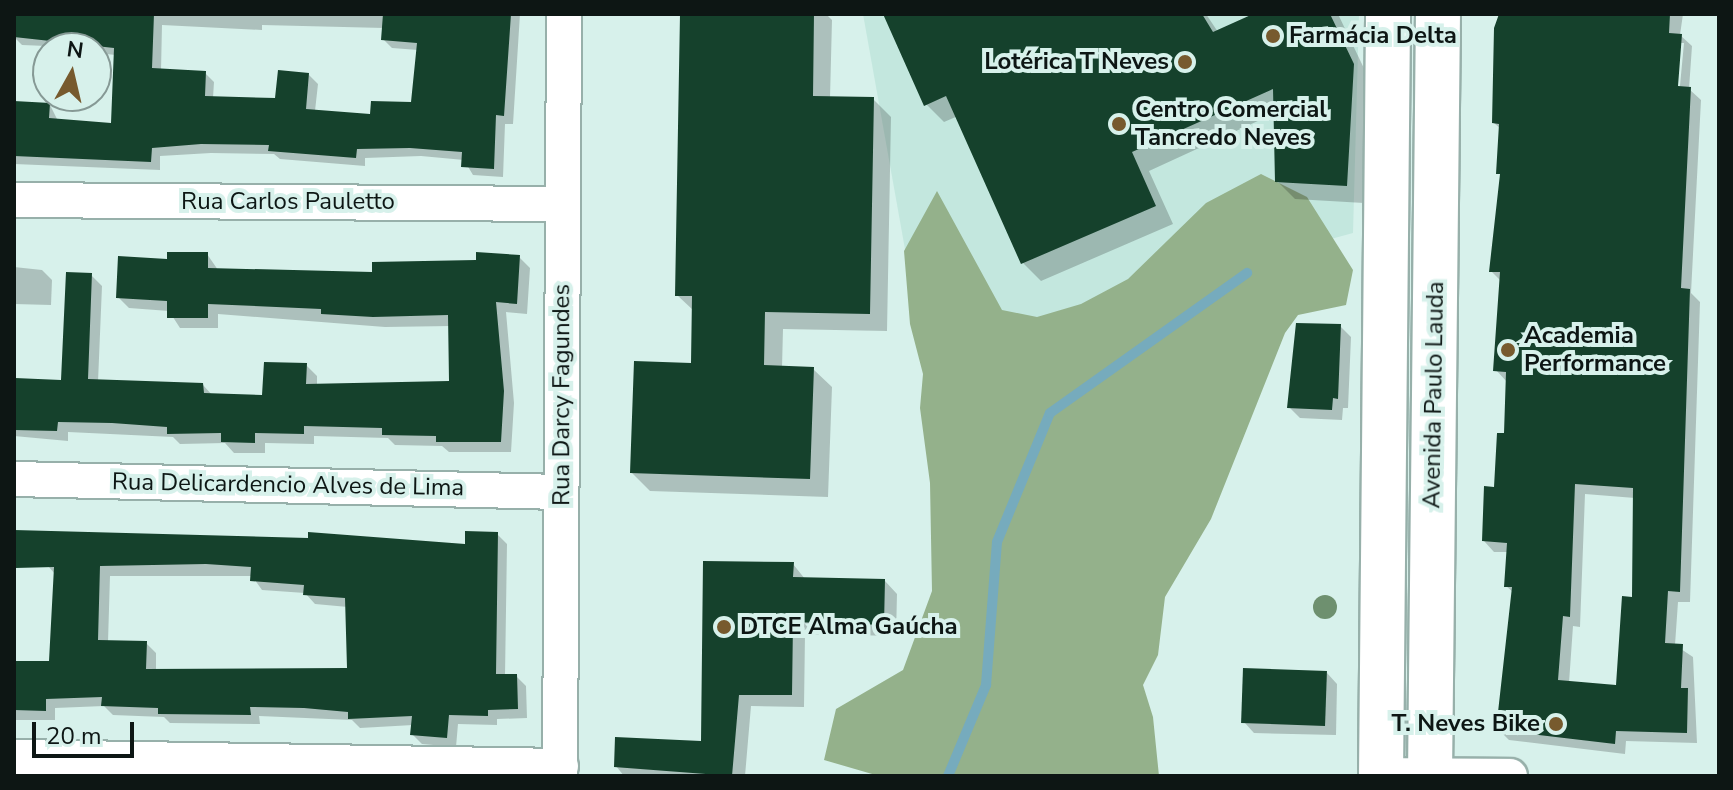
<!DOCTYPE html>
<html>
<head>
<meta charset="utf-8">
<style>
  body { margin:0 }
  #map { position:relative; width:1733px; height:790px; overflow:hidden; background:#d7f1eb; font-family:"Nunito Sans",sans-serif }
  div>[style] { position:absolute }
  .built>* { inset:0; background:#c3e7de }
  .forest>* { inset:0; background:#94b18b }
  .shadow>* { inset:0; background:#0003 }
  .stream>* { height:10px; margin:-5px; padding:0 5px; transform-origin:5px; border-radius:5px; background:#76abbd }
  .building>* { inset:0; background:#15412c; transform-origin:0 0 }
  .roads { filter:drop-shadow(2px 0 #97b0aa) drop-shadow(-2px 0 #97b0aa) drop-shadow(0 2px #97b0aa) drop-shadow(0 -2px #97b0aa) }
  .minor>* { height:34px; margin:-17px; padding:0 17px; transform-origin:17px; border-radius:17px; background:#fff }
  .secondary>* { height:44px; margin:-22px; padding:0 22px; transform-origin:22px; border-radius:22px; background:#fff }
  .trees>* { width:24px; height:24px; margin:-12px; border-radius:50%; background:#6e906f }
  .dots>* { width:22px; height:22px; translate:-50% -50%; box-sizing:border-box; border:4px solid #d7f1eb; border-radius:50% }
  span { translate:-50% -50%; white-space:nowrap; text-align:center; line-height:1.15; -webkit-text-stroke:8px #d7f1eb; paint-order:stroke }
  .poi-label { font-size:24px; color:#0d1614; font-weight:700 }
  .left { translate:0 -50%; text-align:left }
  .right { translate:-100% -50%; text-align:right }
  .street-label { font-size:24px; color:#0d1614 }
  .frame { position:absolute; inset:0; border:16px solid #0d1614; pointer-events:none }
  .north { position:absolute; left:32px; top:32px; width:80px; height:80px; box-sizing:border-box; background:#d7f1eb; border:2px solid #869995; border-radius:50%; rotate:8deg; font-size:22px; font-weight:700; line-height:32px; text-align:center; color:#0d1614 }
  .north::after { content:''; display:block; margin:auto; width:28px; height:36px; background:#775a2e; clip-path:polygon(50% 0,100% 100%,50% 72%,0 100%) }
  .scale { position:absolute; left:32px; top:722px; width:102px; height:36px; box-sizing:border-box; border:4px solid #0d1614; border-top:0; padding-left:10px; font-size:24px; line-height:28px; white-space:nowrap; color:#0d1614; -webkit-text-stroke:6px #d7f1eb; paint-order:stroke }
</style>
</head>
<body>
<div id="map">
  <div class="built">
    <div style="clip-path:polygon(863px 14px,1359px 14px,1353px 233px,923px 350px)"></div>
  </div>
  <div class="forest">
    <div style="clip-path:polygon(1261px 174px,1307px 197px,1353px 270px,1346px 305px,1298px 315px,1285px 333px,1211px 519px,1165px 597px,1158px 655px,1143px 685px,1153px 717px,1159px 776px,879px 776px,824px 760px,836px 709px,903px 670px,932px 591px,930px 483px,920px 408px,923px 374px,910px 324px,904px 251px,937px 191px,1002px 310px,1037px 317px,1081px 304px,1128px 279px,1206px 203px)"></div>
  </div>
  <div class="shadow">
    <div style="clip-path:polygon(evenodd,14px 14px,520px 14px,513px 124px,505px 124px,503px 177px,473px 175px,464px 160px,421px 156px,365px 158px,365px 166px,280px 159px,274px 154px,211px 153px,160px 156px,160px 170px,14px 164px,14px 103px,50px 105px,58px 121px,113px 125px,116px 55px,96px 53px,96px 48px,22px 45px,14px 37px,14px 14px,162px 25px,262px 30px,262px 25px,384px 28px,383px 39px,392px 48px,418px 50px,413px 105px,372px 116px,315px 111px,318px 84px,308px 74px,277px 100px,213px 98px,214px 82px,205px 73px,161px 71px,162px 25px)"></div>
    <div style="clip-path:polygon(682px 14px,826px 14px,832px 20px,830px 98px,873px 99px,891px 117px,887px 331px,783px 329px,782px 368px,813px 369px,832px 387px,828px 497px,650px 491px,632px 473px,693px 365px,694px 311px,677px 295px)"></div>
    <div style="clip-path:polygon(902px 14px,1206px 14px,1218px 32px,1257px 14px,1338px 14px,1371px 83px,1364px 203px,1295px 199px,1277px 181px,1275px 113px,1149px 171px,1173px 224px,1041px 281px,1023px 263px,958px 116px,944px 122px,926px 104px)"></div>
    <div style="clip-path:polygon(evenodd,1500px 14px,1683px 14px,1680px 35px,1692px 46px,1689px 89px,1701px 100px,1691px 293px,1700px 302px,1690px 602px,1678px 602px,1675px 645px,1693px 657px,1697px 743px,1626px 741px,1625px 754px,1509px 740px,1498px 729px,1514px 593px,1506px 586px,1508px 552px,1494px 552px,1484px 541px,1506px 436px,1507px 382px,1496px 370px,1502px 282px,1491px 271px,1501px 177px,1501px 129px,1494px 123px,1500px 14px,1679px 43px,1684px 43px,1679px 96px,1675px 96px,1679px 43px,1500px 14px,1585px 494px,1635px 498px,1634px 599px,1618px 687px,1569px 683px,1573px 626px,1580px 627px,1585px 494px)"></div>
    <div style="clip-path:polygon(207px 254px,218px 270px,374px 274px,519px 257px,530px 268px,527px 314px,506px 312px,514px 403px,511px 452px,449px 452px,442px 446px,395px 445px,388px 438px,314px 436px,314px 444px,265px 443px,265px 453px,234px 453px,225px 443px,180px 444px,173px 437px,68px 432px,68px 441px,14px 436px,14px 402px,63px 382px,91px 275px,102px 286px,98px 382px,203px 385px,213px 396px,264px 397px,306px 365px,317px 376px,317px 386px,451px 383px,451px 326px,385px 327px,218px 314px,218px 328px,180px 328px,169px 311px,129px 308px,118px 297px,169px 261px)"></div>
    <div style="clip-path:polygon(14px 267px,42px 270px,52px 280px,51px 305px,14px 304px)"></div>
    <div style="clip-path:polygon(1340px 326px,1351px 337px,1348px 408px,1343px 408px,1342px 420px,1300px 418px,1289px 407px)"></div>
    <div style="clip-path:polygon(evenodd,497px 534px,507px 544px,505px 676px,516px 676px,526px 686px,527px 718px,497px 719px,497px 725px,458px 724px,456px 747px,422px 744px,412px 734px,413px 725px,360px 728px,352px 720px,259px 716px,260px 724px,170px 723px,164px 717px,113px 715px,104px 706px,55px 708px,55px 720px,14px 720px,14px 663px,51px 663px,55px 574px,48px 566px,466px 546px,497px 534px,110px 576px,252px 576px,262px 590px,305px 593px,315px 604px,348px 607px,349px 670px,156px 671px,156px 653px,146px 643px,108px 642px,110px 576px)"></div>
    <div style="clip-path:polygon(793px 564px,805px 579px,885px 581px,897px 594px,896px 636px,805px 634px,804px 707px,751px 706px,745px 776px,624px 776px,616px 766px,703px 743px)"></div>
    <div style="clip-path:polygon(1327px 673px,1337px 684px,1336px 735px,1254px 733px,1244px 722px)"></div>
  </div>
  <div class="stream">
    <div style="left:948px;top:776px;width:99px;rotate:-67.3deg"></div>
    <div style="left:986px;top:685px;width:143px;rotate:-85.6deg"></div>
    <div style="left:997px;top:542px;width:139px;rotate:-67.7deg"></div>
    <div style="left:1050px;top:413px;width:242px;rotate:-35.4deg"></div>
  </div>
  <div class="building">
    <div style="clip-path:polygon(14px 14px,154px 14px,152px 68px,206px 71px,205px 96px,275px 98px,278px 70px,309px 73px,306px 109px,370px 114px,371px 101px,411px 102px,417px 43px,381px 40px,383px 14px,511px 14px,504px 116px,496px 115px,494px 169px,461px 167px,462px 152px,410px 148px,357px 149px,356px 158px,268px 151px,269px 145px,201px 144px,152px 148px,151px 162px,14px 156px,14px 101px,50px 103px,49px 118px,111px 123px,114px 48px,14px 37px)"></div>
    <div style="clip-path:polygon(680px 14px,814px 14px,813px 96px,874px 97px,870px 314px,765px 312px,764px 365px,814px 367px,810px 479px,630px 473px,634px 361px,691px 363px,692px 296px,675px 296px)"></div>
    <div style="clip-path:polygon(883px 14px,1202px 14px,1213px 32px,1253px 14px,1330px 14px,1354px 64px,1347px 186px,1275px 182px,1273px 89px,1132px 152px,1156px 206px,1021px 264px,946px 96px,924px 106px)"></div>
    <div style="clip-path:polygon(evenodd,1499px 14px,1670px 14px,1669px 33px,1682px 34px,1678px 86px,1691px 87px,1681px 288px,1690px 289px,1680px 592px,1668px 591px,1665px 643px,1683px 644px,1681px 688px,1688px 688px,1687px 733px,1616px 731px,1615px 744px,1496px 730px,1512px 587px,1504px 587px,1507px 543px,1482px 541px,1484px 486px,1494px 487px,1497px 433px,1504px 433px,1506px 372px,1493px 371px,1500px 272px,1489px 272px,1500px 174px,1496px 174px,1499px 124px,1492px 123px,1494px 28px,1499px 14px,1575px 484px,1633px 488px,1632px 597px,1622px 596px,1616px 685px,1558px 680px,1563px 616px,1570px 617px,1575px 484px)"></div>
    <div style="clip-path:polygon(167px 252px,208px 252px,208px 268px,372px 272px,372px 262px,476px 260px,476px 252px,520px 255px,517px 304px,496px 302px,504px 391px,501px 442px,436px 442px,436px 436px,382px 435px,382px 428px,304px 426px,304px 434px,255px 433px,255px 443px,221px 442px,221px 433px,167px 434px,167px 427px,112px 423px,58px 422px,57px 431px,14px 430px,15px 378px,61px 380px,66px 272px,92px 273px,88px 379px,203px 383px,204px 393px,262px 395px,264px 362px,307px 363px,306px 384px,449px 381px,448px 315px,373px 317px,321px 314px,321px 309px,208px 304px,208px 318px,167px 318px,167px 301px,116px 298px,118px 256px,167px 259px)"></div>
    <div style="clip-path:polygon(1296px 323px,1341px 324px,1338px 399px,1333px 398px,1332px 410px,1287px 408px)"></div>
    <div style="clip-path:polygon(evenodd,14px 530px,308px 538px,308px 532px,465px 544px,465px 531px,498px 532px,496px 674px,517px 674px,518px 709px,488px 710px,488px 716px,449px 715px,447px 738px,410px 735px,412px 716px,348px 719px,348px 712px,304px 708px,250px 707px,251px 715px,158px 714px,158px 708px,101px 706px,102px 697px,46px 699px,46px 711px,14px 710px,14px 661px,49px 661px,54px 567px,15px 568px,14px 530px,206px 564px,251px 567px,250px 581px,304px 585px,303px 595px,345px 598px,347px 668px,146px 669px,147px 641px,98px 640px,100px 566px,206px 564px)"></div>
    <div style="clip-path:polygon(703px 561px,794px 562px,793px 577px,885px 579px,884px 625px,793px 622px,792px 695px,739px 695px,732px 776px,614px 767px,615px 737px,701px 741px)"></div>
    <div style="left:1243px;top:668px;width:84px;height:55px;rotate:2deg"></div>
  </div>
  <div class="roads">
    <div class="minor">
      <div style="left:14px;top:200px;width:549px;rotate:0.42deg"></div>
      <div style="left:14px;top:479px;width:547px;rotate:1.36deg"></div>
      <div style="left:14px;top:757px;width:547px;rotate:0.94deg"></div>
      <div style="left:1381px;top:775px;width:129px;rotate:0.4deg"></div>
      <div style="left:560px;top:776px;width:762px;rotate:-89.7deg"></div>
    </div>
    <div class="secondary">
      <div style="left:1381px;top:776px;width:762px;rotate:-89.47deg"></div>
      <div style="left:1430px;top:776px;width:762px;rotate:-89.4deg"></div>
    </div>
  </div>
  <div class="trees">
    <div style="left:1325px;top:607px"></div>
  </div>
  <div class="dots">
    <div style="left:1273px;top:36px;background:#775a2e"></div>
    <div style="left:1185px;top:62px;background:#775a2e"></div>
    <div style="left:1119px;top:124px;background:#775a2e"></div>
    <div style="left:1508px;top:350px;background:#775a2e"></div>
    <div style="left:724px;top:627px;background:#775a2e"></div>
    <div style="left:1556px;top:724px;background:#775a2e"></div>
  </div>
  <div class="poi-label">
    <span class="left" style="left:1289px;top:36px">Farmácia Delta</span>
    <span class="right" style="left:1169px;top:62px">Lotérica T Neves</span>
    <span class="left" style="left:1135px;top:124px">Centro Comercial<br>Tancredo Neves</span>
    <span class="left" style="left:1524px;top:350px">Academia<br>Performance</span>
    <span class="left" style="left:740px;top:627px">DTCE Alma Gaúcha</span>
    <span class="right" style="left:1540px;top:724px">T. Neves Bike</span>
  </div>
  <div class="street-label">
    <span style="left:288px;top:202px">Rua Carlos Pauletto</span>
    <span style="left:562px;top:395px;rotate:-90deg">Rua Darcy Fagundes</span>
    <span style="left:1434px;top:395px;rotate:-89deg">Avenida Paulo Lauda</span>
    <span style="left:288px;top:485px;rotate:1deg">Rua Delicardencio Alves de Lima</span>
  </div>
  <div class="frame"></div>
  <div class="north">N</div>
  <div class="scale">20 m</div>
</div>
</body>
</html>
